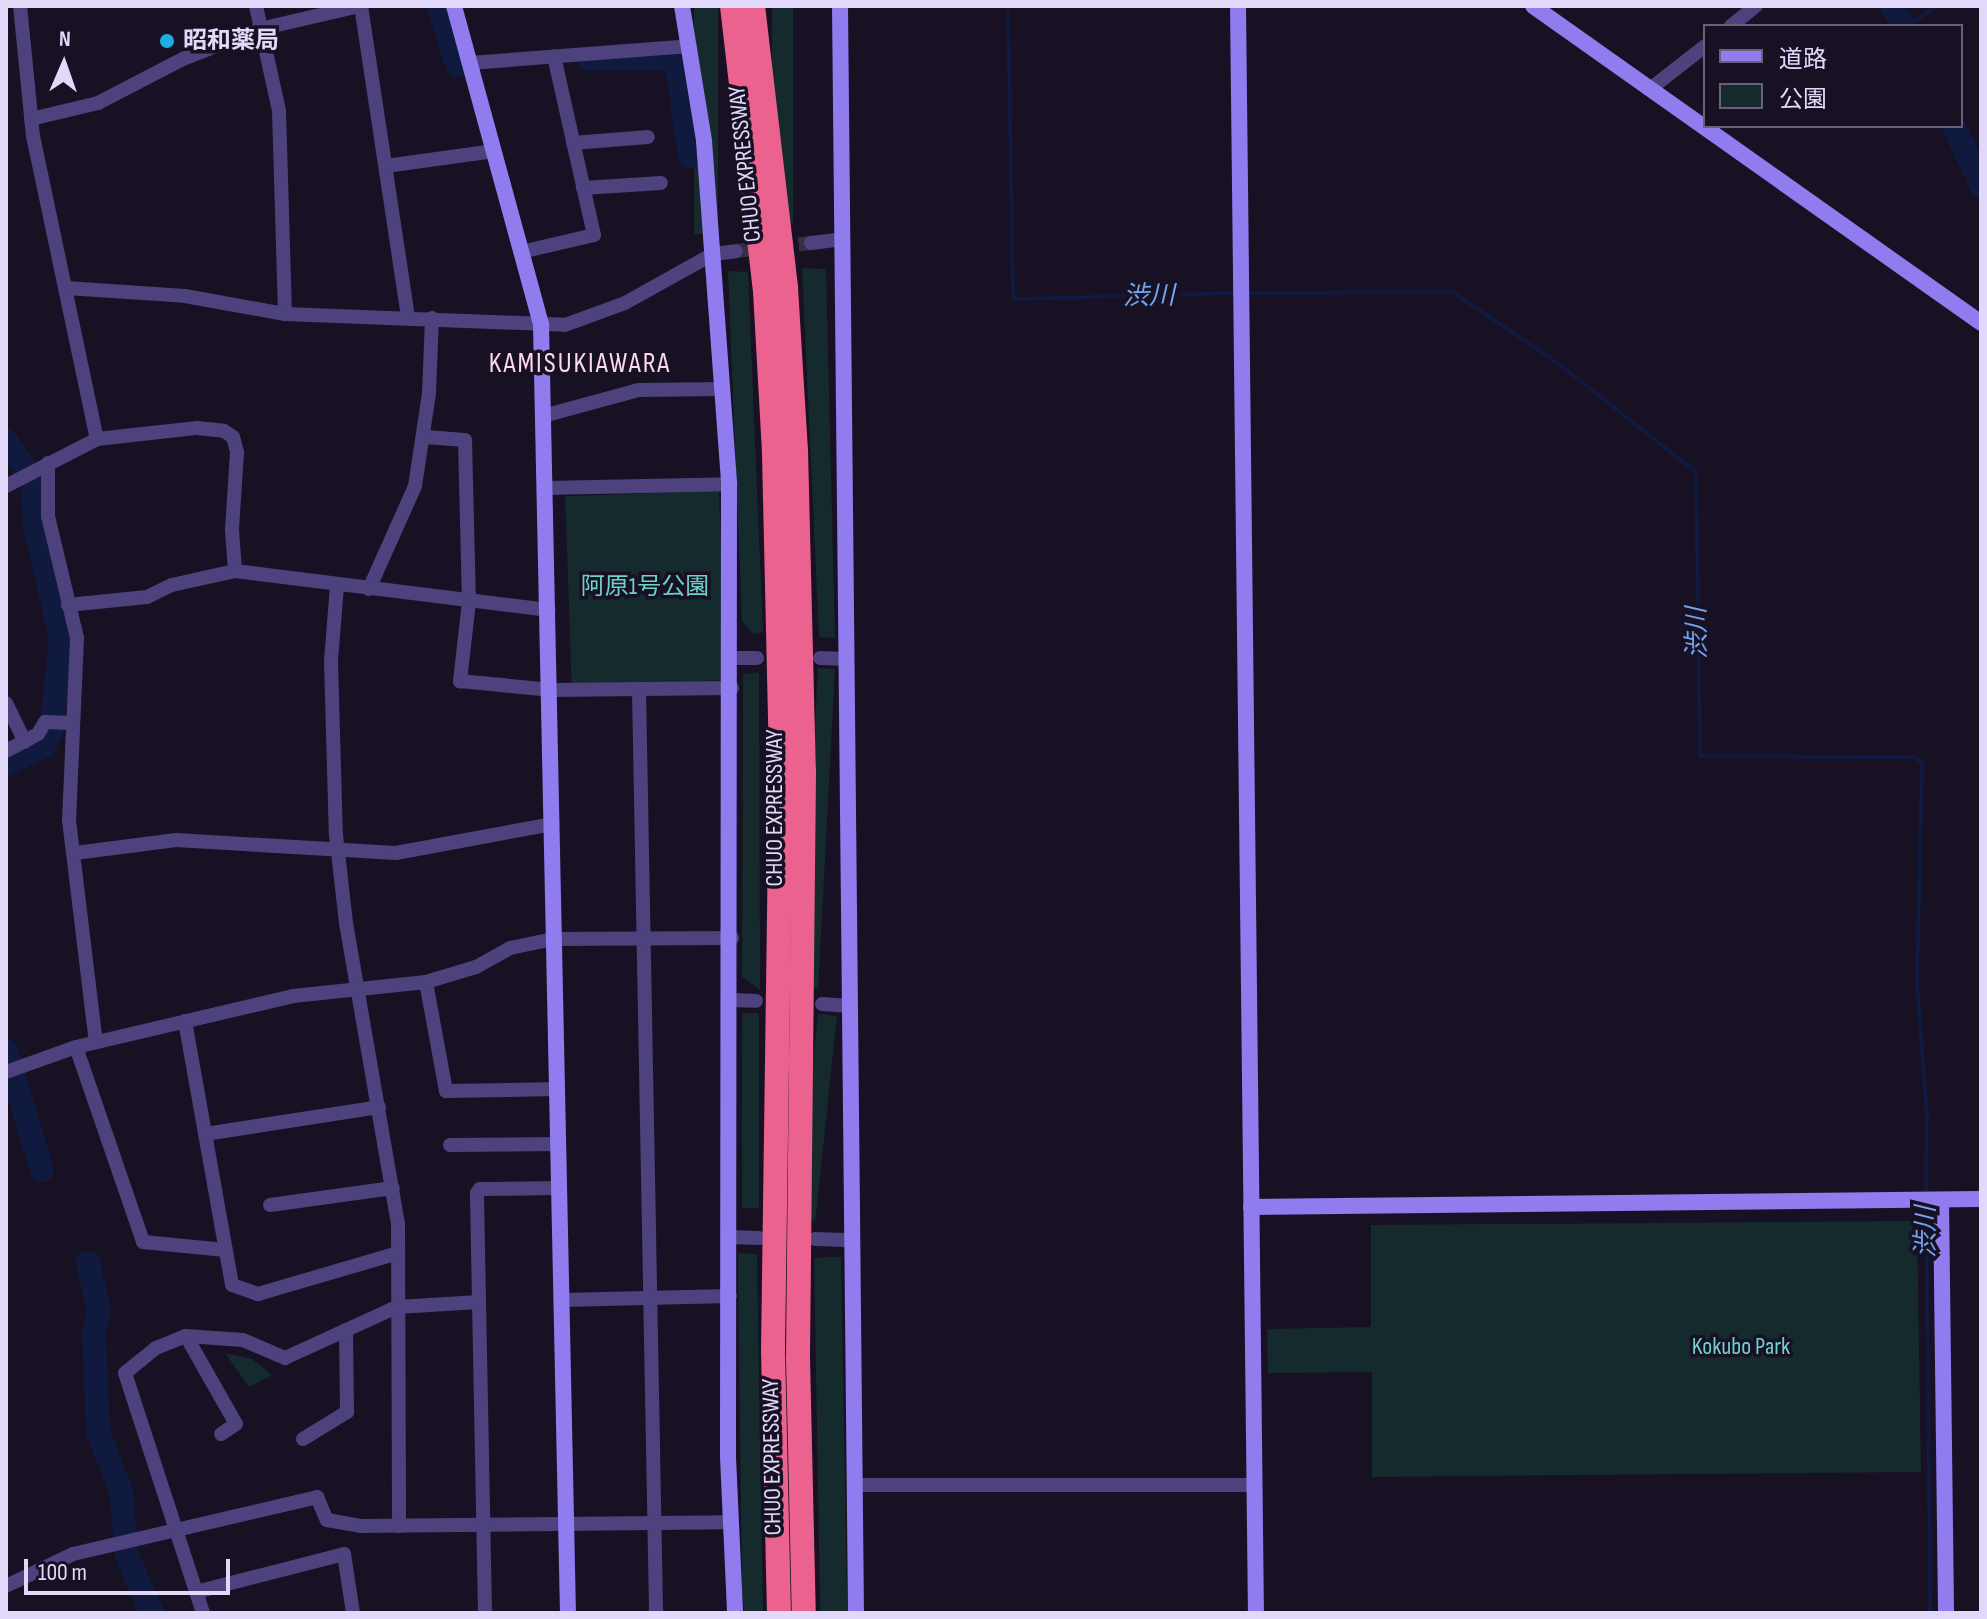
<!DOCTYPE html>
<html>
<head>
<meta charset="utf-8">
<style>
  body { margin:0 }
  #map { position:relative; width:1987px; height:1619px; overflow:hidden; background:#171123; font-family:"Sofia Sans Condensed","Noto Sans JP",sans-serif }
  div>[style] { position:absolute }
  .green>* { inset:0; background:#152a2d; transform-origin:0 0 }
  .stream>* { height:4px; margin:-2px; padding:0 2px; transform-origin:2px; border-radius:2px; background:#101a3e }
  .river>* { height:24px; margin:-12px; padding:0 12px; transform-origin:12px; border-radius:12px; background:#101a3e }
  .street-tunnel>* { height:14px; margin-top:-7px; transform-origin:0; background:repeating-linear-gradient(90deg,#352f43 0 14px,transparent 0 21px) }
  .street>* { height:14px; margin:-7px; padding:0 7px; transform-origin:7px; border-radius:7px; background:#4d427d }
  .secondary>* { height:16px; margin:-8px; padding:0 8px; transform-origin:8px; border-radius:8px; background:#907bef }
  .highway>* { height:24px; margin:-12px; padding:0 12px; transform-origin:12px; border-radius:12px; background:#ec628e }
  .dots>* { width:22px; height:22px; translate:-50% -50%; box-sizing:border-box; border:4px solid #171123; border-radius:50% }
  span { translate:-50% -50%; white-space:nowrap; text-align:center; line-height:1.15; -webkit-text-stroke:7px #171123; paint-order:stroke }
  .poi-label { font-size:24px; color:#e2d8fa; font-weight:700 }
  .left { translate:0 -50%; text-align:left }
  .street-label { font-size:24px; color:#e2d8fa }
  .park-label { font-size:24px; color:#6dd2c9 }
  .water-label { font-size:26px; color:#73a2ee; font-style:italic }
  .quarter-label { font-size:28px; color:#fbdaea; letter-spacing:2px }
  .frame { position:absolute; inset:0; border:8px solid #e2d8fa; pointer-events:none }
  .legend { position:absolute; left:1703px; top:24px; width:260px; height:104px; box-sizing:border-box; background:#171123; border:2px solid #686179; margin:0; padding:10px 14px; list-style:none; font-size:24px; color:#e2d8fa }
  .legend li { display:flex; align-items:center; gap:16px; height:40px }
  .legend b { width:40px; border:2px solid #686179 }
  .north { position:absolute; left:24px; top:24px; width:80px; height:80px; -webkit-text-stroke:6px #171123; paint-order:stroke; rotate:2deg; font-size:22px; font-weight:700; line-height:32px; text-align:center; color:#e2d8fa }
  .north::after { content:''; display:block; margin:auto; width:28px; height:36px; background:#e2d8fa; clip-path:polygon(50% 0,100% 100%,50% 72%,0 100%) }
  .scale { position:absolute; left:24px; top:1559px; width:206px; height:36px; box-sizing:border-box; border:4px solid #e2d8fa; border-top:0; padding-left:10px; font-size:24px; line-height:28px; white-space:nowrap; color:#e2d8fa; -webkit-text-stroke:6px #171123; paint-order:stroke }
</style>
</head>
<body>
<div id="map">
  <div class="green">
    <div style="left:694px;top:6px;width:24px;height:228px"></div>
    <div style="left:772px;top:6px;width:21px;height:217px"></div>
    <div style="clip-path:polygon(802px 268px,826px 269px,835px 638px,819px 637px)"></div>
    <div style="clip-path:polygon(728px 271px,748px 272px,763px 632px,753px 634px,742px 621px)"></div>
    <div style="left:719px;top:491px;width:189px;height:154px;rotate:88deg"></div>
    <div style="left:818px;top:668px;width:17px;height:320px;rotate:3deg"></div>
    <div style="clip-path:polygon(759px 672px,760px 990px,742px 977px,743px 674px)"></div>
    <div style="left:742px;top:1013px;width:17px;height:195px"></div>
    <div style="left:818px;top:1014px;width:19px;height:206px;rotate:6deg"></div>
    <div style="clip-path:polygon(1917px 1221px,1921px 1472px,1372px 1477px,1372px 1372px,1268px 1373px,1267px 1329px,1371px 1327px,1371px 1225px)"></div>
    <div style="clip-path:polygon(738px 1253px,757px 1254px,763px 1613px,744px 1613px,742px 1592px)"></div>
    <div style="left:841px;top:1257px;width:356px;height:27px;rotate:89deg"></div>
    <div style="clip-path:polygon(225px 1353px,252px 1359px,272px 1375px,249px 1387px)"></div>
  </div>
  <div class="stream">
    <div style="left:1008px;top:6px;width:293px;rotate:89deg"></div>
    <div style="left:1013px;top:299px;width:225px;rotate:-1.5deg"></div>
    <div style="left:1909px;top:26px;width:34px;rotate:-37deg"></div>
    <div style="left:1247px;top:293px;width:206px;rotate:-0.3deg"></div>
    <div style="left:1453px;top:292px;width:130px;rotate:34.3deg"></div>
    <div style="left:1560px;top:365px;width:173px;rotate:38.2deg"></div>
    <div style="left:1696px;top:472px;width:284px;rotate:89.2deg"></div>
    <div style="left:1700px;top:756px;width:215px;rotate:0.3deg"></div>
    <div style="left:1915px;top:757px;width:10px;rotate:45deg"></div>
    <div style="left:1922px;top:764px;width:218px;rotate:91.3deg"></div>
    <div style="left:1917px;top:982px;width:132px;rotate:85.7deg"></div>
    <div style="left:1927px;top:1114px;width:82px;rotate:90.7deg"></div>
    <div style="left:1926px;top:1205px;width:408px;rotate:89.4deg"></div>
  </div>
  <div class="river">
    <div style="left:439px;top:6px;width:62px;rotate:73deg"></div>
    <div style="left:1892px;top:6px;width:23px;rotate:61deg"></div>
    <div style="left:589px;top:59px;width:87px;rotate:-0.7deg"></div>
    <div style="left:676px;top:58px;width:99px;rotate:81.9deg"></div>
    <div style="left:1954px;top:126px;width:65px;rotate:65.4deg"></div>
    <div style="left:6px;top:440px;width:46px;rotate:55.6deg"></div>
    <div style="left:32px;top:478px;width:46px;rotate:86.3deg"></div>
    <div style="left:35px;top:524px;width:118px;rotate:77.3deg"></div>
    <div style="left:61px;top:639px;width:95px;rotate:96.1deg"></div>
    <div style="left:51px;top:733px;width:15px;rotate:118deg"></div>
    <div style="left:44px;top:746px;width:42px;rotate:154.7deg"></div>
    <div style="left:6px;top:1051px;width:124px;rotate:73.2deg"></div>
    <div style="left:88px;top:1263px;width:48px;rotate:76.8deg"></div>
    <div style="left:99px;top:1310px;width:23px;rotate:103deg"></div>
    <div style="left:94px;top:1332px;width:100px;rotate:87.7deg"></div>
    <div style="left:98px;top:1432px;width:63px;rotate:68.7deg"></div>
    <div style="left:121px;top:1491px;width:65px;rotate:84.7deg"></div>
    <div style="left:127px;top:1556px;width:62px;rotate:66.3deg"></div>
  </div>
  <div class="street-tunnel">
    <div style="left:736px;top:251px;width:75px;rotate:-6.1deg"></div>
  </div>
  <div class="street">
    <div style="left:20px;top:6px;width:131px;rotate:84.3deg"></div>
    <div style="left:33px;top:136px;width:310px;rotate:78.1deg"></div>
    <div style="left:256px;top:6px;width:107px;rotate:77.6deg"></div>
    <div style="left:279px;top:111px;width:203px;rotate:88.3deg"></div>
    <div style="left:361px;top:6px;width:314px;rotate:81.4deg"></div>
    <div style="left:1731px;top:26px;width:32px;rotate:-39deg"></div>
    <div style="left:470px;top:63px;width:220px;rotate:-4.4deg"></div>
    <div style="left:1650px;top:89px;width:70px;rotate:-38deg"></div>
    <div style="left:31px;top:119px;width:69px;rotate:-13.4deg"></div>
    <div style="left:98px;top:103px;width:96px;rotate:-27.4deg"></div>
    <div style="left:183px;top:59px;width:83px;rotate:-21.3deg"></div>
    <div style="left:260px;top:29px;width:102px;rotate:-13.1deg"></div>
    <div style="left:573px;top:143px;width:75px;rotate:-4.6deg"></div>
    <div style="left:386px;top:166px;width:109px;rotate:-7.9deg"></div>
    <div style="left:583px;top:188px;width:78px;rotate:-3.7deg"></div>
    <div style="left:811px;top:243px;width:32px;rotate:-7deg"></div>
    <div style="left:521px;top:252px;width:75px;rotate:-13.1deg"></div>
    <div style="left:594px;top:235px;width:183px;rotate:-102.6deg"></div>
    <div style="left:66px;top:288px;width:119px;rotate:3.8deg"></div>
    <div style="left:185px;top:296px;width:102px;rotate:10.2deg"></div>
    <div style="left:285px;top:314px;width:280px;rotate:2.2deg"></div>
    <div style="left:565px;top:325px;width:64px;rotate:-20.1deg"></div>
    <div style="left:625px;top:303px;width:101px;rotate:-29.1deg"></div>
    <div style="left:713px;top:254px;width:23px;rotate:-7deg"></div>
    <div style="left:543px;top:416px;width:99px;rotate:-15.2deg"></div>
    <div style="left:639px;top:390px;width:83px;rotate:-0.7deg"></div>
    <div style="left:425px;top:437px;width:40px;rotate:4.3deg"></div>
    <div style="left:465px;top:440px;width:162px;rotate:88.6deg"></div>
    <div style="left:469px;top:602px;width:80px;rotate:96.5deg"></div>
    <div style="left:460px;top:681px;width:92px;rotate:5.6deg"></div>
    <div style="left:552px;top:690px;width:180px;rotate:-0.6deg"></div>
    <div style="left:48px;top:463px;width:53px;rotate:90deg"></div>
    <div style="left:48px;top:516px;width:125px;rotate:76.6deg"></div>
    <div style="left:77px;top:638px;width:182px;rotate:92.5deg"></div>
    <div style="left:69px;top:820px;width:224px;rotate:83.1deg"></div>
    <div style="left:6px;top:486px;width:102px;rotate:-27.3deg"></div>
    <div style="left:97px;top:439px;width:101px;rotate:-6.3deg"></div>
    <div style="left:197px;top:428px;width:27px;rotate:6deg"></div>
    <div style="left:224px;top:431px;width:11px;rotate:34deg"></div>
    <div style="left:233px;top:437px;width:16px;rotate:75deg"></div>
    <div style="left:237px;top:452px;width:78px;rotate:93.7deg"></div>
    <div style="left:232px;top:530px;width:41px;rotate:85.8deg"></div>
    <div style="left:545px;top:488px;width:184px;rotate:-1.2deg"></div>
    <div style="left:337px;top:586px;width:75px;rotate:94.6deg"></div>
    <div style="left:331px;top:661px;width:174px;rotate:88.4deg"></div>
    <div style="left:336px;top:835px;width:89px;rotate:83.5deg"></div>
    <div style="left:346px;top:923px;width:304px;rotate:80.2deg"></div>
    <div style="left:398px;top:1223px;width:303px;rotate:89.8deg"></div>
    <div style="left:369px;top:589px;width:113px;rotate:-65.9deg"></div>
    <div style="left:415px;top:486px;width:94px;rotate:-81.4deg"></div>
    <div style="left:429px;top:393px;width:75px;rotate:-87.7deg"></div>
    <div style="left:68px;top:605px;width:79px;rotate:-5.8deg"></div>
    <div style="left:147px;top:597px;width:28px;rotate:-26deg"></div>
    <div style="left:172px;top:585px;width:65px;rotate:-12.5deg"></div>
    <div style="left:235px;top:571px;width:316px;rotate:7.1deg"></div>
    <div style="left:732px;top:658px;width:25px"></div>
    <div style="left:820px;top:658px;width:26px;rotate:2deg"></div>
    <div style="left:639px;top:690px;width:923px;rotate:88.94deg"></div>
    <div style="left:6px;top:703px;width:43px;rotate:64deg"></div>
    <div style="left:6px;top:751px;width:36px;rotate:-28deg"></div>
    <div style="left:38px;top:734px;width:14px;rotate:-60deg"></div>
    <div style="left:45px;top:722px;width:28px;rotate:2deg"></div>
    <div style="left:75px;top:853px;width:102px;rotate:-7.3deg"></div>
    <div style="left:176px;top:840px;width:220px;rotate:3.4deg"></div>
    <div style="left:396px;top:853px;width:159px;rotate:-10.5deg"></div>
    <div style="left:426px;top:982px;width:111px;rotate:79.6deg"></div>
    <div style="left:446px;top:1091px;width:111px;rotate:-1deg"></div>
    <div style="left:731px;top:1000px;width:25px;rotate:2deg"></div>
    <div style="left:822px;top:1004px;width:28px;rotate:4deg"></div>
    <div style="left:185px;top:1021px;width:268px;rotate:79.9deg"></div>
    <div style="left:232px;top:1285px;width:28px;rotate:19deg"></div>
    <div style="left:258px;top:1294px;width:146px;rotate:-16.3deg"></div>
    <div style="left:76px;top:1047px;width:206px;rotate:71deg"></div>
    <div style="left:143px;top:1242px;width:83px;rotate:5.5deg"></div>
    <div style="left:6px;top:1072px;width:74px;rotate:-19.7deg"></div>
    <div style="left:76px;top:1047px;width:223px;rotate:-13.2deg"></div>
    <div style="left:293px;top:996px;width:134px;rotate:-6deg"></div>
    <div style="left:426px;top:982px;width:52px;rotate:-16.7deg"></div>
    <div style="left:476px;top:967px;width:39px;rotate:-29deg"></div>
    <div style="left:510px;top:948px;width:45px;rotate:-11.6deg"></div>
    <div style="left:554px;top:939px;width:178px;rotate:-0.3deg"></div>
    <div style="left:205px;top:1134px;width:176px;rotate:-8.8deg"></div>
    <div style="left:450px;top:1145px;width:108px;rotate:-0.5deg"></div>
    <div style="left:270px;top:1205px;width:124px;rotate:-7.9deg"></div>
    <div style="left:730px;top:1237px;width:29px;rotate:2deg"></div>
    <div style="left:815px;top:1239px;width:36px;rotate:2deg"></div>
    <div style="left:562px;top:1300px;width:168px;rotate:-1.4deg"></div>
    <div style="left:186px;top:1336px;width:101px;rotate:60.4deg"></div>
    <div style="left:236px;top:1424px;width:18px;rotate:146deg"></div>
    <div style="left:303px;top:1439px;width:52px;rotate:-31.5deg"></div>
    <div style="left:347px;top:1412px;width:82px;rotate:-90.7deg"></div>
    <div style="left:854px;top:1485px;width:400px"></div>
    <div style="left:6px;top:1586px;width:74px;rotate:-25.5deg"></div>
    <div style="left:73px;top:1554px;width:251px;rotate:-13.1deg"></div>
    <div style="left:317px;top:1497px;width:25px;rotate:67deg"></div>
    <div style="left:327px;top:1520px;width:34px;rotate:10deg"></div>
    <div style="left:360px;top:1526px;width:370px;rotate:-0.6deg"></div>
    <div style="left:196px;top:1592px;width:153px;rotate:-14.4deg"></div>
    <div style="left:344px;top:1554px;width:60px;rotate:81.3deg"></div>
    <div style="left:203px;top:1613px;width:252px;rotate:-108deg"></div>
    <div style="left:125px;top:1373px;width:40px;rotate:-39deg"></div>
    <div style="left:156px;top:1348px;width:32px;rotate:-22deg"></div>
    <div style="left:186px;top:1336px;width:57px;rotate:4deg"></div>
    <div style="left:243px;top:1340px;width:46px;rotate:23.2deg"></div>
    <div style="left:285px;top:1358px;width:123px;rotate:-24.5deg"></div>
    <div style="left:397px;top:1307px;width:82px;rotate:-3.5deg"></div>
    <div style="left:485px;top:1613px;width:420px;rotate:-91.1deg"></div>
    <div style="left:477px;top:1193px;width:5px;rotate:-53deg"></div>
    <div style="left:480px;top:1189px;width:79px;rotate:-0.7deg"></div>
  </div>
  <div class="secondary">
    <div style="left:454px;top:6px;width:331px;rotate:74.7deg"></div>
    <div style="left:541px;top:325px;width:1288px;rotate:88.8deg"></div>
    <div style="left:682px;top:6px;width:137px;rotate:80.7deg"></div>
    <div style="left:704px;top:141px;width:344px;rotate:85.8deg"></div>
    <div style="left:729px;top:484px;width:973px;rotate:90.06deg"></div>
    <div style="left:728px;top:1457px;width:156px;rotate:87.4deg"></div>
    <div style="left:840px;top:6px;width:1607px;rotate:89.43deg"></div>
    <div style="left:1238px;top:6px;width:1607px;rotate:89.36deg"></div>
    <div style="left:1533px;top:6px;width:549px;rotate:35.28deg"></div>
    <div style="left:1941px;top:1200px;width:413px;rotate:89.3deg"></div>
    <div style="left:1251px;top:1207px;width:730px;rotate:-0.63deg"></div>
  </div>
  <div class="highway">
    <div style="left:732px;top:6px;width:287px;rotate:83.4deg"></div>
    <div style="left:765px;top:291px;width:163px;rotate:86.8deg"></div>
    <div style="left:774px;top:454px;width:317px;rotate:88.7deg"></div>
    <div style="left:781px;top:771px;width:579px;rotate:90.79deg"></div>
    <div style="left:773px;top:1350px;width:263px;rotate:88.7deg"></div>
    <div style="left:753px;top:6px;width:284px;rotate:83.3deg"></div>
    <div style="left:786px;top:288px;width:162px;rotate:86.5deg"></div>
    <div style="left:796px;top:450px;width:322px;rotate:88.6deg"></div>
    <div style="left:804px;top:772px;width:586px;rotate:90.59deg"></div>
    <div style="left:798px;top:1358px;width:255px;rotate:88.7deg"></div>
  </div>
  <div class="dots">
    <div style="left:167px;top:41px;background:#1bb0e4"></div>
  </div>
  <div class="poi-label">
    <span class="left" style="left:183px;top:41px">昭和薬局</span>
  </div>
  <div class="street-label">
    <span style="left:745px;top:164px;rotate:-96deg">CHUO EXPRESSWAY</span>
    <span style="left:775px;top:808px;rotate:-90deg">CHUO EXPRESSWAY</span>
    <span style="left:772px;top:1457px;rotate:-91deg">CHUO EXPRESSWAY</span>
  </div>
  <div class="park-label">
    <span style="left:645px;top:587px">阿原1号公園</span>
    <span style="left:1741px;top:1347px">Kokubo Park</span>
  </div>
  <div class="water-label">
    <span style="left:1149px;top:297px;rotate:-1deg">渋川</span>
    <span style="left:1698px;top:633px;rotate:-91deg">渋川</span>
    <span style="left:1927px;top:1232px;rotate:-90deg">渋川</span>
  </div>
  <div class="quarter-label">
    <span style="left:580px;top:364px">KAMISUKIAWARA</span>
  </div>
  <div class="frame"></div>
  <ul class="legend">
  <li><b style="height:10px;background:#907bef"></b>道路</li>
  <li><b style="height:22px;background:#152a2d"></b>公園</li>
  </ul>
  <div class="north">N</div>
  <div class="scale">100 m</div>
</div>
</body>
</html>
